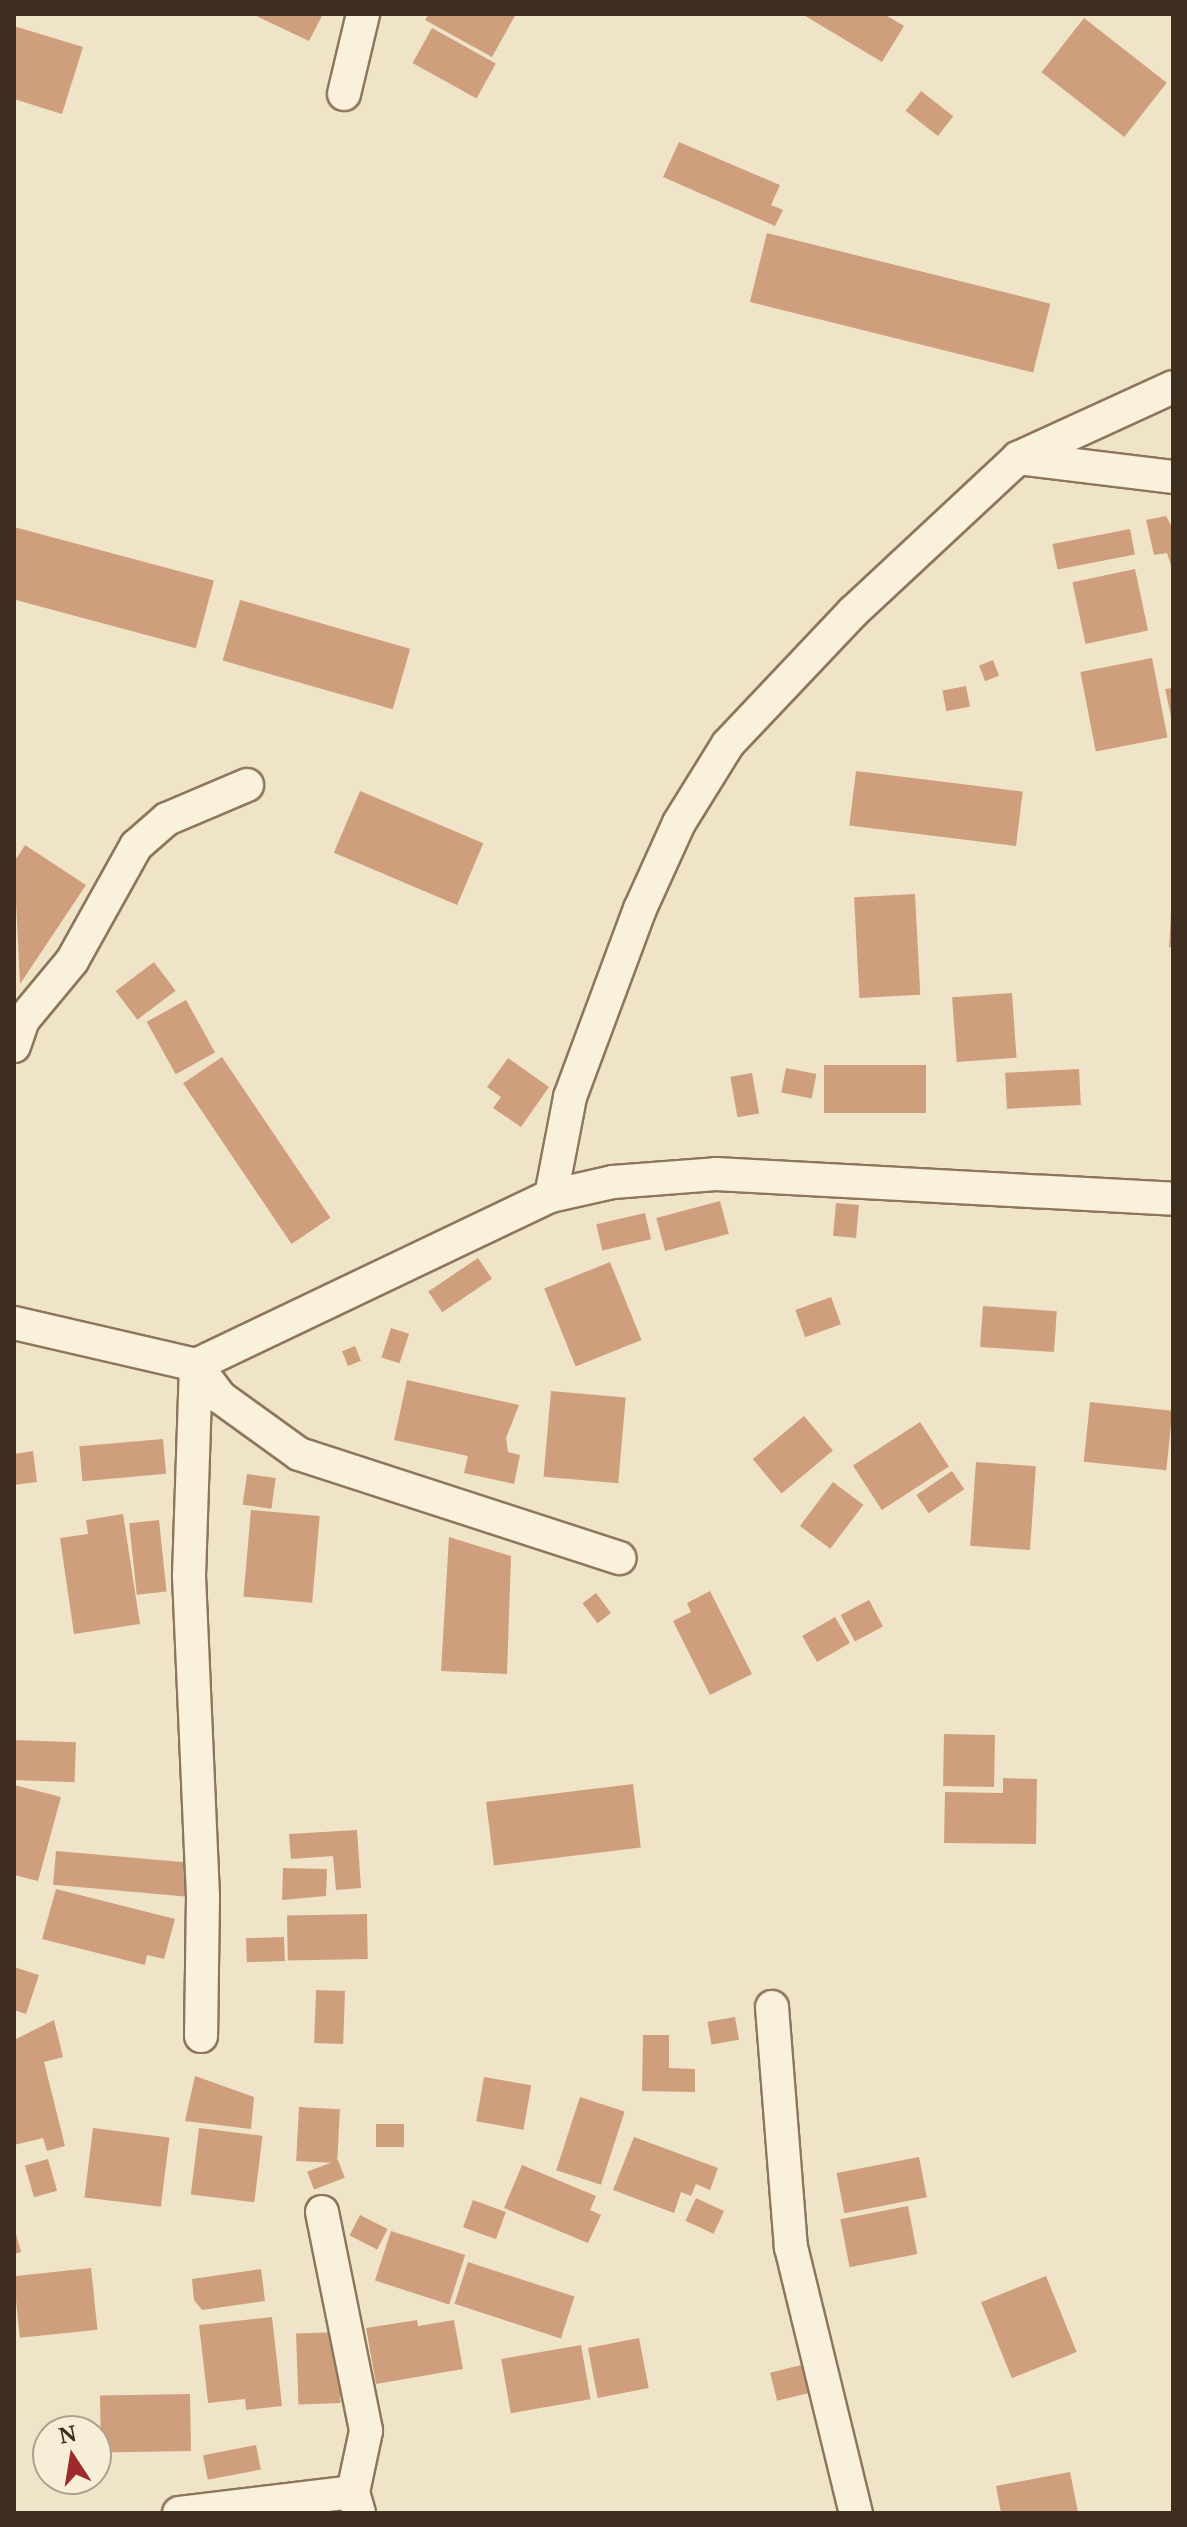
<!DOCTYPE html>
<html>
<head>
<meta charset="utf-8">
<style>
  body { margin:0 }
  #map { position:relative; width:1187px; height:2527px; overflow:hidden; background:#f0e4c8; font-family:"Noto Serif",serif }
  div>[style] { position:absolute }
  .building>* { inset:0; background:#cf9f7d; transform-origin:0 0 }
  .roads { filter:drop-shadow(2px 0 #8d765c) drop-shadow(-2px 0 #8d765c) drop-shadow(0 2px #8d765c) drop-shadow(0 -2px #8d765c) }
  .minor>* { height:32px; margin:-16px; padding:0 16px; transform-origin:16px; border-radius:16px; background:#faf1dc }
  span { translate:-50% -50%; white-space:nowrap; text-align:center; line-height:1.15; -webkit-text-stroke:8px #f7eed8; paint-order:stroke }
  .frame { position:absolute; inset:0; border:16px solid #3d2e20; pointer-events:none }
  .north { position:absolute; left:32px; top:2415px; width:80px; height:80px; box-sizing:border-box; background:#f7eed8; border:2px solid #ada18e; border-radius:50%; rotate:348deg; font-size:22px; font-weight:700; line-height:32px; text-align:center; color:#3d2e20 }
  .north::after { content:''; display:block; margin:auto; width:28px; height:36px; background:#9e2a2b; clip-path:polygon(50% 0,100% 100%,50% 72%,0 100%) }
</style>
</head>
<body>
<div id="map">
  <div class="building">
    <div style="clip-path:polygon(252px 14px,323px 14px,309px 41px)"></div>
    <div style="clip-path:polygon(429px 14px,516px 14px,492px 57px,425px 20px)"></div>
    <div style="clip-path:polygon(802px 14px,884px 14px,904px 26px,882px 62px)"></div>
    <div style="left:1084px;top:18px;width:105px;height:69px;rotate:38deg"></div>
    <div style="clip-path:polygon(14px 26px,83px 47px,62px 114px,14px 99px)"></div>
    <div style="left:432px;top:28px;width:73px;height:40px;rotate:29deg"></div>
    <div style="left:921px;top:91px;width:41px;height:25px;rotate:38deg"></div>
    <div style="clip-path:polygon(679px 142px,780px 185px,771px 205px,783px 210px,775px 226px,663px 177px)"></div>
    <div style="left:767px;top:233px;width:292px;height:71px;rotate:14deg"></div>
    <div style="clip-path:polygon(1166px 516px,1173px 529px,1173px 572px,1167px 553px,1154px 555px,1146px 520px)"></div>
    <div style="left:14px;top:527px;width:207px;height:70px;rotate:15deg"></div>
    <div style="left:1130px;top:529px;width:26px;height:79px;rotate:79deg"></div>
    <div style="left:1135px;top:569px;width:63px;height:64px;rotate:78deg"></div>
    <div style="left:240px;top:600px;width:177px;height:63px;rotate:16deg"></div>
    <div style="left:1152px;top:658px;width:81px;height:73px;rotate:79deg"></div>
    <div style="left:993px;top:660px;width:17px;height:15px;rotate:69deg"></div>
    <div style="left:966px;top:686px;width:21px;height:24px;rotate:79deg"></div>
    <div style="clip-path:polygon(1173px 688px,1173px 721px,1172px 721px,1165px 689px)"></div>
    <div style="left:856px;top:771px;width:168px;height:55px;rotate:7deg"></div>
    <div style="left:360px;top:791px;width:134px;height:67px;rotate:23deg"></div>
    <div style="clip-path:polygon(25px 845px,86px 885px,20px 984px,14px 862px)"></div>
    <div style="left:915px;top:894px;width:101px;height:61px;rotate:87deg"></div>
    <div style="clip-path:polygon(1171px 914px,1173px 914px,1173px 948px,1169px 947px)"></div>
    <div style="left:154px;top:962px;width:36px;height:48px;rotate:53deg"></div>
    <div style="left:1012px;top:993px;width:65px;height:60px;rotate:86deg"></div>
    <div style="left:186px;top:1000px;width:60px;height:45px;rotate:61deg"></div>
    <div style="left:222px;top:1057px;width:194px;height:47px;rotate:56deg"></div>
    <div style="clip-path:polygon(508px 1058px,549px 1087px,521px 1127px,493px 1108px,501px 1097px,487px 1087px)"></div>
    <div style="left:824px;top:1065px;width:102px;height:48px"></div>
    <div style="left:786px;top:1068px;width:31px;height:25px;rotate:11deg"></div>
    <div style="left:1079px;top:1069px;width:36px;height:74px;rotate:87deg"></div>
    <div style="left:752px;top:1073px;width:41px;height:22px;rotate:80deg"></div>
    <div style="left:720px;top:1201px;width:34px;height:66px;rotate:75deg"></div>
    <div style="left:836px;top:1203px;width:23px;height:33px;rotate:5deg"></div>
    <div style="left:645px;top:1213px;width:27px;height:50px;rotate:77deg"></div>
    <div style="left:478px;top:1258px;width:25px;height:60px;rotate:56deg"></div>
    <div style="left:610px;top:1262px;width:84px;height:71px;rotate:68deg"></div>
    <div style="left:831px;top:1297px;width:29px;height:38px;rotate:70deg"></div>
    <div style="left:983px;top:1306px;width:74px;height:41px;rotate:4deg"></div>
    <div style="left:391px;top:1328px;width:19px;height:31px;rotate:18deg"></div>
    <div style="left:355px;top:1346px;width:16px;height:14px;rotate:68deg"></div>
    <div style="clip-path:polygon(407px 1380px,519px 1405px,506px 1438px,508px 1452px,520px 1455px,514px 1484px,464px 1473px,468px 1456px,394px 1440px)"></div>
    <div style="left:551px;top:1391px;width:75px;height:86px;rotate:5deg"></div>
    <div style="left:1090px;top:1402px;width:83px;height:60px;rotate:6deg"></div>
    <div style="left:804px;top:1416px;width:45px;height:67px;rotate:50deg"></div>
    <div style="left:920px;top:1422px;width:53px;height:80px;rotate:57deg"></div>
    <div style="left:163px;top:1439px;width:35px;height:84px;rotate:85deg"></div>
    <div style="clip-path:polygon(33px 1451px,37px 1482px,14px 1485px,14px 1454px)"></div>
    <div style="left:976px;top:1462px;width:60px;height:84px;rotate:4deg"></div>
    <div style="left:952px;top:1471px;width:22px;height:43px;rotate:56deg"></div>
    <div style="left:247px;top:1474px;width:29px;height:31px;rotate:8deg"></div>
    <div style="left:833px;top:1482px;width:38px;height:55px;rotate:37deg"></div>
    <div style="left:251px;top:1510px;width:69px;height:87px;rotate:5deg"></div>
    <div style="clip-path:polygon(123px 1514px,140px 1624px,74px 1634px,60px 1538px,88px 1534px,86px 1520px)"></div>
    <div style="left:159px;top:1520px;width:72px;height:30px;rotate:84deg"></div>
    <div style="clip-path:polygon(449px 1537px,511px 1556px,507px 1674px,441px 1671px)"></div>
    <div style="clip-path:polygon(710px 1591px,752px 1674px,710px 1695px,673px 1621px,691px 1612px,687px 1603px)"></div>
    <div style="left:596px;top:1593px;width:25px;height:17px;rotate:53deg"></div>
    <div style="left:869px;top:1600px;width:30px;height:32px;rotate:62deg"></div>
    <div style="left:835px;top:1617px;width:30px;height:38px;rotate:60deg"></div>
    <div style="left:944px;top:1734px;width:51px;height:52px;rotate:1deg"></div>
    <div style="left:14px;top:1740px;width:62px;height:40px;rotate:2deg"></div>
    <div style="clip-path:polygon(1003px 1778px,1037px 1779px,1036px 1844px,944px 1843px,945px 1792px,1003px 1793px)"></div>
    <div style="left:633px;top:1784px;width:64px;height:148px;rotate:83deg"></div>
    <div style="clip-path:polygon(14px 1785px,61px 1797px,38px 1881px,14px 1875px)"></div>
    <div style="clip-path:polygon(357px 1830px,361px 1888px,336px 1890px,333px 1856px,291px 1859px,289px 1834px)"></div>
    <div style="left:56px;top:1851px;width:138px;height:34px;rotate:5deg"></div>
    <div style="clip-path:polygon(283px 1868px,327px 1869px,326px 1896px,282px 1900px)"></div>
    <div style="clip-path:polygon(56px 1889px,175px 1919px,164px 1959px,147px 1955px,145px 1965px,42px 1939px)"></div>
    <div style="left:367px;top:1914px;width:45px;height:80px;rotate:89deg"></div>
    <div style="left:284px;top:1937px;width:24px;height:38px;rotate:88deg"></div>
    <div style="clip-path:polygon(14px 1967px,39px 1975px,26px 2014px,14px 2010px)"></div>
    <div style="left:316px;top:1990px;width:29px;height:53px;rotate:2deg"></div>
    <div style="left:735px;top:2017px;width:23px;height:28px;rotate:80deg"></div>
    <div style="clip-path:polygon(54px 2020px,63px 2057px,44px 2062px,65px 2146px,47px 2151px,43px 2138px,14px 2145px,14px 2040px)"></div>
    <div style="clip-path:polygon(643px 2035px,669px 2035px,669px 2068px,695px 2069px,695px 2092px,642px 2091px)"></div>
    <div style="clip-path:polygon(195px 2076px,254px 2097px,251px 2129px,185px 2121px)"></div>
    <div style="left:484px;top:2077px;width:48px;height:45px;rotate:10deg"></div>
    <div style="left:580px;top:2097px;width:47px;height:77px;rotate:18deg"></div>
    <div style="left:299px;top:2107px;width:41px;height:54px;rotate:3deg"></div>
    <div style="left:404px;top:2124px;width:23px;height:28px;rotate:90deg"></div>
    <div style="left:93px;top:2128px;width:77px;height:70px;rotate:7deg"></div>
    <div style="left:199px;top:2128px;width:64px;height:67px;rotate:7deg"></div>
    <div style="clip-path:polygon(634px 2137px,718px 2168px,710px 2190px,696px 2184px,691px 2196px,681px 2192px,674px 2213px,613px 2190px)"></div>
    <div style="left:919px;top:2157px;width:41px;height:84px;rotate:79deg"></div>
    <div style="left:48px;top:2159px;width:33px;height:24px;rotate:74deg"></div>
    <div style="left:338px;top:2160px;width:19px;height:33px;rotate:69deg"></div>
    <div style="clip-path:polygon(522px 2165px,596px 2196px,590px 2210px,601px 2215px,588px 2243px,504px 2208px)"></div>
    <div style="left:696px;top:2198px;width:31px;height:25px;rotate:25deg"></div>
    <div style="left:473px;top:2200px;width:35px;height:29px;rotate:20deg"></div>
    <div style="left:908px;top:2206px;width:49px;height:69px;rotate:79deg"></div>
    <div style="left:360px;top:2215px;width:31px;height:23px;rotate:27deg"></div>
    <div style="clip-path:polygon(14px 2227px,21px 2252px,14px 2254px)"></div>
    <div style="left:391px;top:2231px;width:78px;height:52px;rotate:18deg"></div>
    <div style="left:468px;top:2262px;width:112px;height:44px;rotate:18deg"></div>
    <div style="left:91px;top:2268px;width:62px;height:78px;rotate:84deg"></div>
    <div style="clip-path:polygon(261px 2269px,265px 2301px,202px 2310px,194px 2300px,192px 2279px)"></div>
    <div style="left:1046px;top:2276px;width:82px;height:70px;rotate:68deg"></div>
    <div style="clip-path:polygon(272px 2317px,282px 2406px,246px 2410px,245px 2399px,208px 2403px,199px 2325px)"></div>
    <div style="clip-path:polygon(417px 2320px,418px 2326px,454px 2320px,463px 2369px,376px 2384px,366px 2328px)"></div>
    <div style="left:338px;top:2332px;width:71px;height:42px;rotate:88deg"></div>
    <div style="left:639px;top:2338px;width:51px;height:52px;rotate:79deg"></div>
    <div style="left:581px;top:2345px;width:55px;height:81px;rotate:80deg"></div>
    <div style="left:805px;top:2364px;width:29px;height:36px;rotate:76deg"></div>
    <div style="left:190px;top:2394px;width:57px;height:90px;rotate:89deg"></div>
    <div style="left:256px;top:2445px;width:25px;height:54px;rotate:79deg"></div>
    <div style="clip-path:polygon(1070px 2472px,1078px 2512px,1001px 2513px,996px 2486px)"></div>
  </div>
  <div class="roads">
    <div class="minor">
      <div style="left:344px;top:94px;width:82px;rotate:-76.6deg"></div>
      <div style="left:1018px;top:458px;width:156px;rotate:7deg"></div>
      <div style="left:14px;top:1046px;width:28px;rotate:-71deg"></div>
      <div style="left:23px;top:1020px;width:77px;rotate:-50.3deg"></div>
      <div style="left:72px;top:961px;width:132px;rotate:-60.9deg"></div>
      <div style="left:136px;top:846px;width:41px;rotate:-41.1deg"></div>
      <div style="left:167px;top:819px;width:87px;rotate:-23deg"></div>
      <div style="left:551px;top:1196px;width:101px;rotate:-79.1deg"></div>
      <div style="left:570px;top:1097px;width:201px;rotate:-69.6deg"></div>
      <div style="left:640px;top:909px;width:94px;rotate:-65.6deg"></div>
      <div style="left:679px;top:823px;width:93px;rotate:-58.2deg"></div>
      <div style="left:728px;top:744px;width:182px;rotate:-46.6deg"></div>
      <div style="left:853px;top:612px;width:226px;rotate:-43deg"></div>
      <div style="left:1018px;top:458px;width:170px;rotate:-24.6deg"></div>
      <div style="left:14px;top:1323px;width:187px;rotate:13deg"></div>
      <div style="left:196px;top:1365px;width:393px;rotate:-25.5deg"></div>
      <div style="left:551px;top:1196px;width:64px;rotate:-12.7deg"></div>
      <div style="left:613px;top:1182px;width:103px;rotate:-4.4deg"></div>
      <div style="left:716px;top:1174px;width:458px;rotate:3.1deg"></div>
      <div style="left:196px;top:1365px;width:211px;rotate:91.9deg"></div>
      <div style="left:189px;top:1576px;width:320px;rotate:87.5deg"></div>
      <div style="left:203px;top:1896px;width:140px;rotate:90.8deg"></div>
      <div style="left:196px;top:1365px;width:40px;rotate:53deg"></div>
      <div style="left:220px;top:1397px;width:97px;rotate:35.8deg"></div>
      <div style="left:299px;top:1454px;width:337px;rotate:18deg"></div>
      <div style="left:772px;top:2007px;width:241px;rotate:85.5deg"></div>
      <div style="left:791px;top:2247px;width:274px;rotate:76.3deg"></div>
      <div style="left:322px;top:2212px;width:223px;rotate:78.6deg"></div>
      <div style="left:366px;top:2431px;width:62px;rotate:102deg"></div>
      <div style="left:353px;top:2492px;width:22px;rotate:74deg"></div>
      <div style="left:179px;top:2513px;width:175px;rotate:-6.9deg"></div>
    </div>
  </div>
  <div class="frame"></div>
  <div class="north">N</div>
</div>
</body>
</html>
